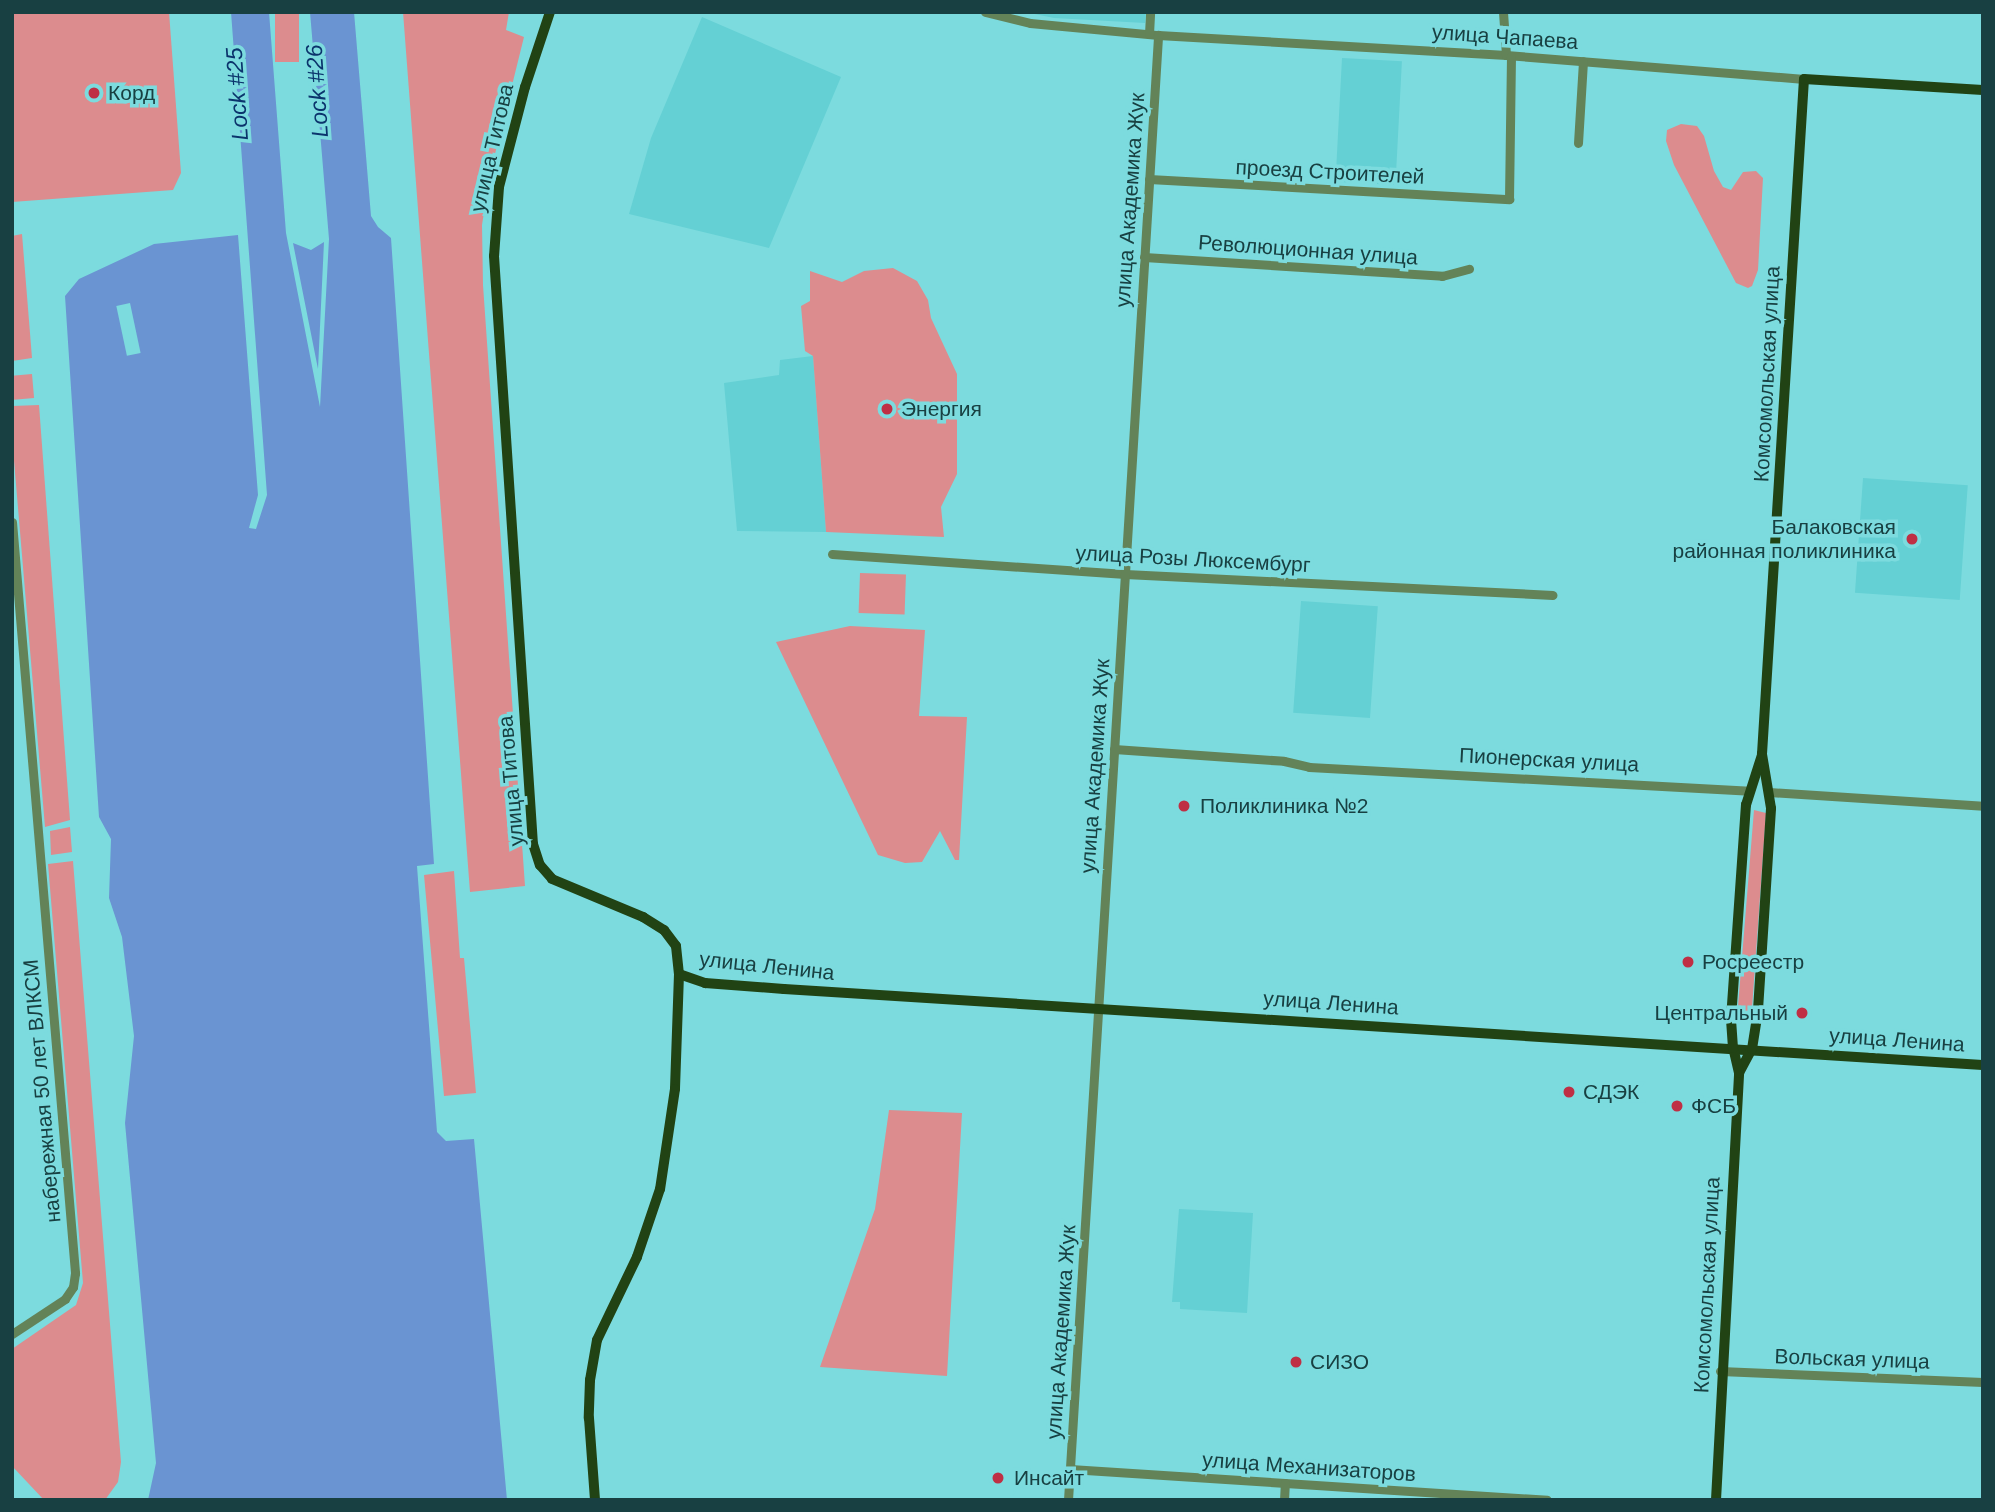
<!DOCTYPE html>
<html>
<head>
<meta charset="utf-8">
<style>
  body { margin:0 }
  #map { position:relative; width:1995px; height:1512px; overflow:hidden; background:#7cdbde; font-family:Helvetica,sans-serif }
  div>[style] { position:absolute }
  .built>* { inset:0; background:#64d0d4; transform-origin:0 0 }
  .green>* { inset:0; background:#dc8c8e; transform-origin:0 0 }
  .water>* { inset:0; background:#6a94d2 }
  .pier>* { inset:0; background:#7cdbde; transform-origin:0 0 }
  .minor>* { height:9px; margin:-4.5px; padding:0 4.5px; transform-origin:4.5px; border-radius:4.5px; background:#638358 }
  .major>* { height:10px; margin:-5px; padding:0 5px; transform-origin:5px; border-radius:5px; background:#214314 }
  .dots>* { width:19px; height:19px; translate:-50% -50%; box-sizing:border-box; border:4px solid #7cdbde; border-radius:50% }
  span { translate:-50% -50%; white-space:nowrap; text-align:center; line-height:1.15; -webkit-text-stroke:7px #7cdbde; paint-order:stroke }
  .street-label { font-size:21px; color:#184042 }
  .poi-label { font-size:21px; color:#184042 }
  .left { translate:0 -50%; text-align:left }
  .right { translate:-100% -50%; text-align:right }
  .water-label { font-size:23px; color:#0b346c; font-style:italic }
  .frame { position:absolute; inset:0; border:14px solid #184042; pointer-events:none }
</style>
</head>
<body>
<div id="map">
  <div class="built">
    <div style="clip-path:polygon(1025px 12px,1146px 12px,1145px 23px,1054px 18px)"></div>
    <div style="clip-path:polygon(702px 17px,841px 77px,769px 248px,629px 214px,651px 138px)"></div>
    <div style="left:1342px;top:58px;width:60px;height:124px;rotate:3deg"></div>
    <div style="clip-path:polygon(813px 356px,826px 532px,737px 531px,724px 383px,779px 375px,780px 360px)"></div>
    <div style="left:1863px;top:478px;width:105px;height:115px;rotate:4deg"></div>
    <div style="left:1301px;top:601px;width:77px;height:112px;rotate:4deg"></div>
    <div style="clip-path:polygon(1179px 1209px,1253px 1213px,1247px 1313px,1180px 1309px,1180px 1302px,1172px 1302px)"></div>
  </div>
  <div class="green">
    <div style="clip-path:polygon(12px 12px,169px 12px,181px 173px,173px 190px,12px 202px)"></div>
    <div style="left:275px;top:12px;width:24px;height:50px"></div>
    <div style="clip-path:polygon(403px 12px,509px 12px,506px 30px,524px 37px,490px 174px,482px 225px,483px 285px,525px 886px,470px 892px)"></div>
    <div style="clip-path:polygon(1681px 124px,1697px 126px,1704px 136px,1714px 171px,1723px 187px,1731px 190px,1743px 172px,1756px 171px,1763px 178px,1758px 270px,1752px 286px,1748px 288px,1736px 283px,1674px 165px,1666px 141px,1667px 130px)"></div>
    <div style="clip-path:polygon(22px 234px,32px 358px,12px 361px,12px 236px)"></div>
    <div style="clip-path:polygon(893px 268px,917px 281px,928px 300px,931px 318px,957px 374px,957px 474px,941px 507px,944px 537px,826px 532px,813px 356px,805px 351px,801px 306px,810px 301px,810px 271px,842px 282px,864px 271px)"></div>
    <div style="left:32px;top:374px;width:24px;height:20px;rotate:85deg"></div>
    <div style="clip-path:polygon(39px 405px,70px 820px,45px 827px,12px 437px,12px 406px)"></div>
    <div style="left:860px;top:573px;width:46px;height:40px;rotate:2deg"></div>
    <div style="clip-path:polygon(850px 626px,925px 630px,919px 716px,967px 717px,959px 860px,955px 860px,940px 831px,922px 862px,905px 863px,878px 855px,776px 642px)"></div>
    <div style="clip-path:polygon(1754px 810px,1766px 813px,1751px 1022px,1737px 1019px)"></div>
    <div style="clip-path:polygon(70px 827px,72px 852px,51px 855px,50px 831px)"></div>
    <div style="clip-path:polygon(73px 861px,121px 1462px,118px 1482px,105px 1500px,44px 1500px,12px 1466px,12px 1349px,76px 1305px,83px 1283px,48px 864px)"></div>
    <div style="clip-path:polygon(454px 871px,460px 958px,464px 958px,476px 1093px,444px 1096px,424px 875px)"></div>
    <div style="clip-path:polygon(889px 1110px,962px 1113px,947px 1376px,820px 1367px,875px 1209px)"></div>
  </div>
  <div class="water">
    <div style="clip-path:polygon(231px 12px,269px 12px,286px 233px,320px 407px,329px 239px,310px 12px,354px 12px,371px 216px,378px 227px,391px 238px,434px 864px,417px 866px,437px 1132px,446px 1141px,474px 1139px,507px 1500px,148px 1500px,156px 1463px,125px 1123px,134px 1036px,122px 937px,109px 898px,111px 839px,99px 817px,65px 296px,79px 279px,154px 244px,238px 235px,258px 495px,249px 528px,256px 529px,267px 495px)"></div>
    <div style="clip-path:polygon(324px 242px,318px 369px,293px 243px,311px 250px)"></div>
  </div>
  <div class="pier">
    <div style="left:130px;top:303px;width:51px;height:14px;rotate:78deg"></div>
  </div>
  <div class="minor">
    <div style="left:985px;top:12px;width:46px;rotate:13.7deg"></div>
    <div style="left:1030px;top:23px;width:129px;rotate:5.4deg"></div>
    <div style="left:1158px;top:35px;width:349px;rotate:3.3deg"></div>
    <div style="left:1506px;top:55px;width:299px;rotate:4.6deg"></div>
    <div style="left:1503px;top:12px;width:43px;rotate:86deg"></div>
    <div style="left:1149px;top:34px;width:22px;rotate:-87deg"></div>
    <div style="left:1578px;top:143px;width:82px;rotate:-86.5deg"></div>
    <div style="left:1149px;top:179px;width:361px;rotate:3.2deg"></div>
    <div style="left:1509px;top:199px;width:143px;rotate:-89.2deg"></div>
    <div style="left:1144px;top:257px;width:299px;rotate:3.6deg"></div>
    <div style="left:1442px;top:276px;width:28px;rotate:-15deg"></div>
    <div style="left:12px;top:522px;width:754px;rotate:85.2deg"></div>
    <div style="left:75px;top:1273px;width:14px;rotate:98deg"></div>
    <div style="left:73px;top:1287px;width:14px;rotate:124deg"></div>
    <div style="left:65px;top:1299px;width:64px;rotate:146.6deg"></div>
    <div style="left:832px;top:554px;width:294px;rotate:3.9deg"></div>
    <div style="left:1125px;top:574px;width:428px;rotate:2.8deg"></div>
    <div style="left:1114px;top:749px;width:170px;rotate:4deg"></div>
    <div style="left:1284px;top:761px;width:26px;rotate:13deg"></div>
    <div style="left:1309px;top:767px;width:441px;rotate:3.1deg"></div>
    <div style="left:1769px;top:792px;width:214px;rotate:3.7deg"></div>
    <div style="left:1720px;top:1371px;width:263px;rotate:2.4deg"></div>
    <div style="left:1070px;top:1469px;width:478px;rotate:3.7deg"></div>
    <div style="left:1068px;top:1500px;width:1468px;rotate:-86.48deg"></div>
    <div style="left:1284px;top:1500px;width:17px;rotate:-87deg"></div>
  </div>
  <div class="major">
    <div style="left:550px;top:12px;width:79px;rotate:108.4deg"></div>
    <div style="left:525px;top:87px;width:103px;rotate:104.6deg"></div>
    <div style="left:499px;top:187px;width:69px;rotate:94.1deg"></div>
    <div style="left:494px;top:256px;width:589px;rotate:86.21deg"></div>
    <div style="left:533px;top:844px;width:22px;rotate:72deg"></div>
    <div style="left:540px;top:865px;width:18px;rotate:49deg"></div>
    <div style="left:552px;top:879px;width:99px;rotate:22.7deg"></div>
    <div style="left:643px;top:917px;width:25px;rotate:32deg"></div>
    <div style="left:664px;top:930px;width:20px;rotate:53deg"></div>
    <div style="left:676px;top:946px;width:28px;rotate:84deg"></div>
    <div style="left:679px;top:974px;width:115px;rotate:92deg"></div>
    <div style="left:675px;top:1089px;width:101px;rotate:98.5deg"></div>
    <div style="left:660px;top:1189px;width:72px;rotate:108.7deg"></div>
    <div style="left:637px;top:1257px;width:92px;rotate:115.7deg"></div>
    <div style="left:597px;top:1340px;width:41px;rotate:99.9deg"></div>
    <div style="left:590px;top:1380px;width:38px;rotate:92deg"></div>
    <div style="left:589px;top:1418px;width:82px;rotate:85.8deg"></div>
    <div style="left:679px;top:974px;width:28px;rotate:19deg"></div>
    <div style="left:705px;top:983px;width:79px;rotate:4.3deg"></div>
    <div style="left:784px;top:989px;width:1201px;rotate:3.63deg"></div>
    <div style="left:1739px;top:1073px;width:27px;rotate:-62deg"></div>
    <div style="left:1752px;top:1049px;width:39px;rotate:-81deg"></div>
    <div style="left:1758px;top:1010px;width:202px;rotate:-86.3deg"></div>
    <div style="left:1771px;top:808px;width:55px;rotate:-99.5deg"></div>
    <div style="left:1762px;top:754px;width:676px;rotate:-86.44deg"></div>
    <div style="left:1804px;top:79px;width:179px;rotate:3.5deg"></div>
    <div style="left:1716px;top:1500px;width:428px;rotate:-86.9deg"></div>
    <div style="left:1739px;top:1073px;width:26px;rotate:-103deg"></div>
    <div style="left:1733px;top:1048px;width:29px;rotate:-94deg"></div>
    <div style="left:1731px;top:1019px;width:215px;rotate:-86deg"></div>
    <div style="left:1746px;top:805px;width:52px;rotate:-72.3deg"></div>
  </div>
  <div class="dots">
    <div style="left:94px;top:93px;background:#bf2f44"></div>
    <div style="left:887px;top:409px;background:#bf2f44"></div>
    <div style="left:1912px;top:539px;background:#bf2f44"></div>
    <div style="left:1184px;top:806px;background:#bf2f44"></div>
    <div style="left:1688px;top:962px;background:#bf2f44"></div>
    <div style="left:1802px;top:1013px;background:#bf2f44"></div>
    <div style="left:1569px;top:1092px;background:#bf2f44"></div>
    <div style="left:1677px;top:1106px;background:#bf2f44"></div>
    <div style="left:1296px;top:1362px;background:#bf2f44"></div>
    <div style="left:998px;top:1478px;background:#bf2f44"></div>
  </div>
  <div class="street-label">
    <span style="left:1505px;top:37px;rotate:4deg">улица Чапаева</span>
    <span style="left:492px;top:148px;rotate:-77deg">улица Титова</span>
    <span style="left:1330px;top:172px;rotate:3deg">проезд Строителей</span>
    <span style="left:1130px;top:200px;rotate:-86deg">улица Академика Жук</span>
    <span style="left:1308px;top:250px;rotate:4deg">Революционная улица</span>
    <span style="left:1767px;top:374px;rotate:-87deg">Комсомольская улица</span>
    <span style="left:1193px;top:559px;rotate:3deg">улица Розы Люксембург</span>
    <span style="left:1549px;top:760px;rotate:3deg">Пионерская улица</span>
    <span style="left:1095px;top:766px;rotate:-86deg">улица Академика Жук</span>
    <span style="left:511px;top:781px;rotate:-95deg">улица Титова</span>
    <span style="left:767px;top:966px;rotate:6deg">улица Ленина</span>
    <span style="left:1331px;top:1003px;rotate:4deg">улица Ленина</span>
    <span style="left:1897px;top:1040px;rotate:4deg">улица Ленина</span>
    <span style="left:42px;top:1091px;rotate:-95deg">набережная 50 лет ВЛКСМ</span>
    <span style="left:1707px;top:1285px;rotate:-87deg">Комсомольская улица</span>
    <span style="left:1061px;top:1332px;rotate:-86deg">улица Академика Жук</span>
    <span style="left:1852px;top:1359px;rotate:2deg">Вольская улица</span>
    <span style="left:1309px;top:1467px;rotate:4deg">улица Механизаторов</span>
  </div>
  <div class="poi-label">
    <span class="left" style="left:108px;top:93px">Корд</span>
    <span class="left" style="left:901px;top:409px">Энергия</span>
    <span class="right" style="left:1896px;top:539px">Балаковская<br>районная поликлиника</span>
    <span class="left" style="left:1200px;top:806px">Поликлиника №2</span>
    <span class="left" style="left:1702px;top:962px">Росреестр</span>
    <span class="right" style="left:1788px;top:1013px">Центральный</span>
    <span class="left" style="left:1583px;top:1092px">СДЭК</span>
    <span class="left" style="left:1691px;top:1106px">ФСБ</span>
    <span class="left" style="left:1310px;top:1362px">СИЗО</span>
    <span class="left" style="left:1014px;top:1478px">Инсайт</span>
  </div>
  <div class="water-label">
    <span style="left:317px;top:91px;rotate:-94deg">Lock #26</span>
    <span style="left:237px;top:94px;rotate:-94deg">Lock #25</span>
  </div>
  <div class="frame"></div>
</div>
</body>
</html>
